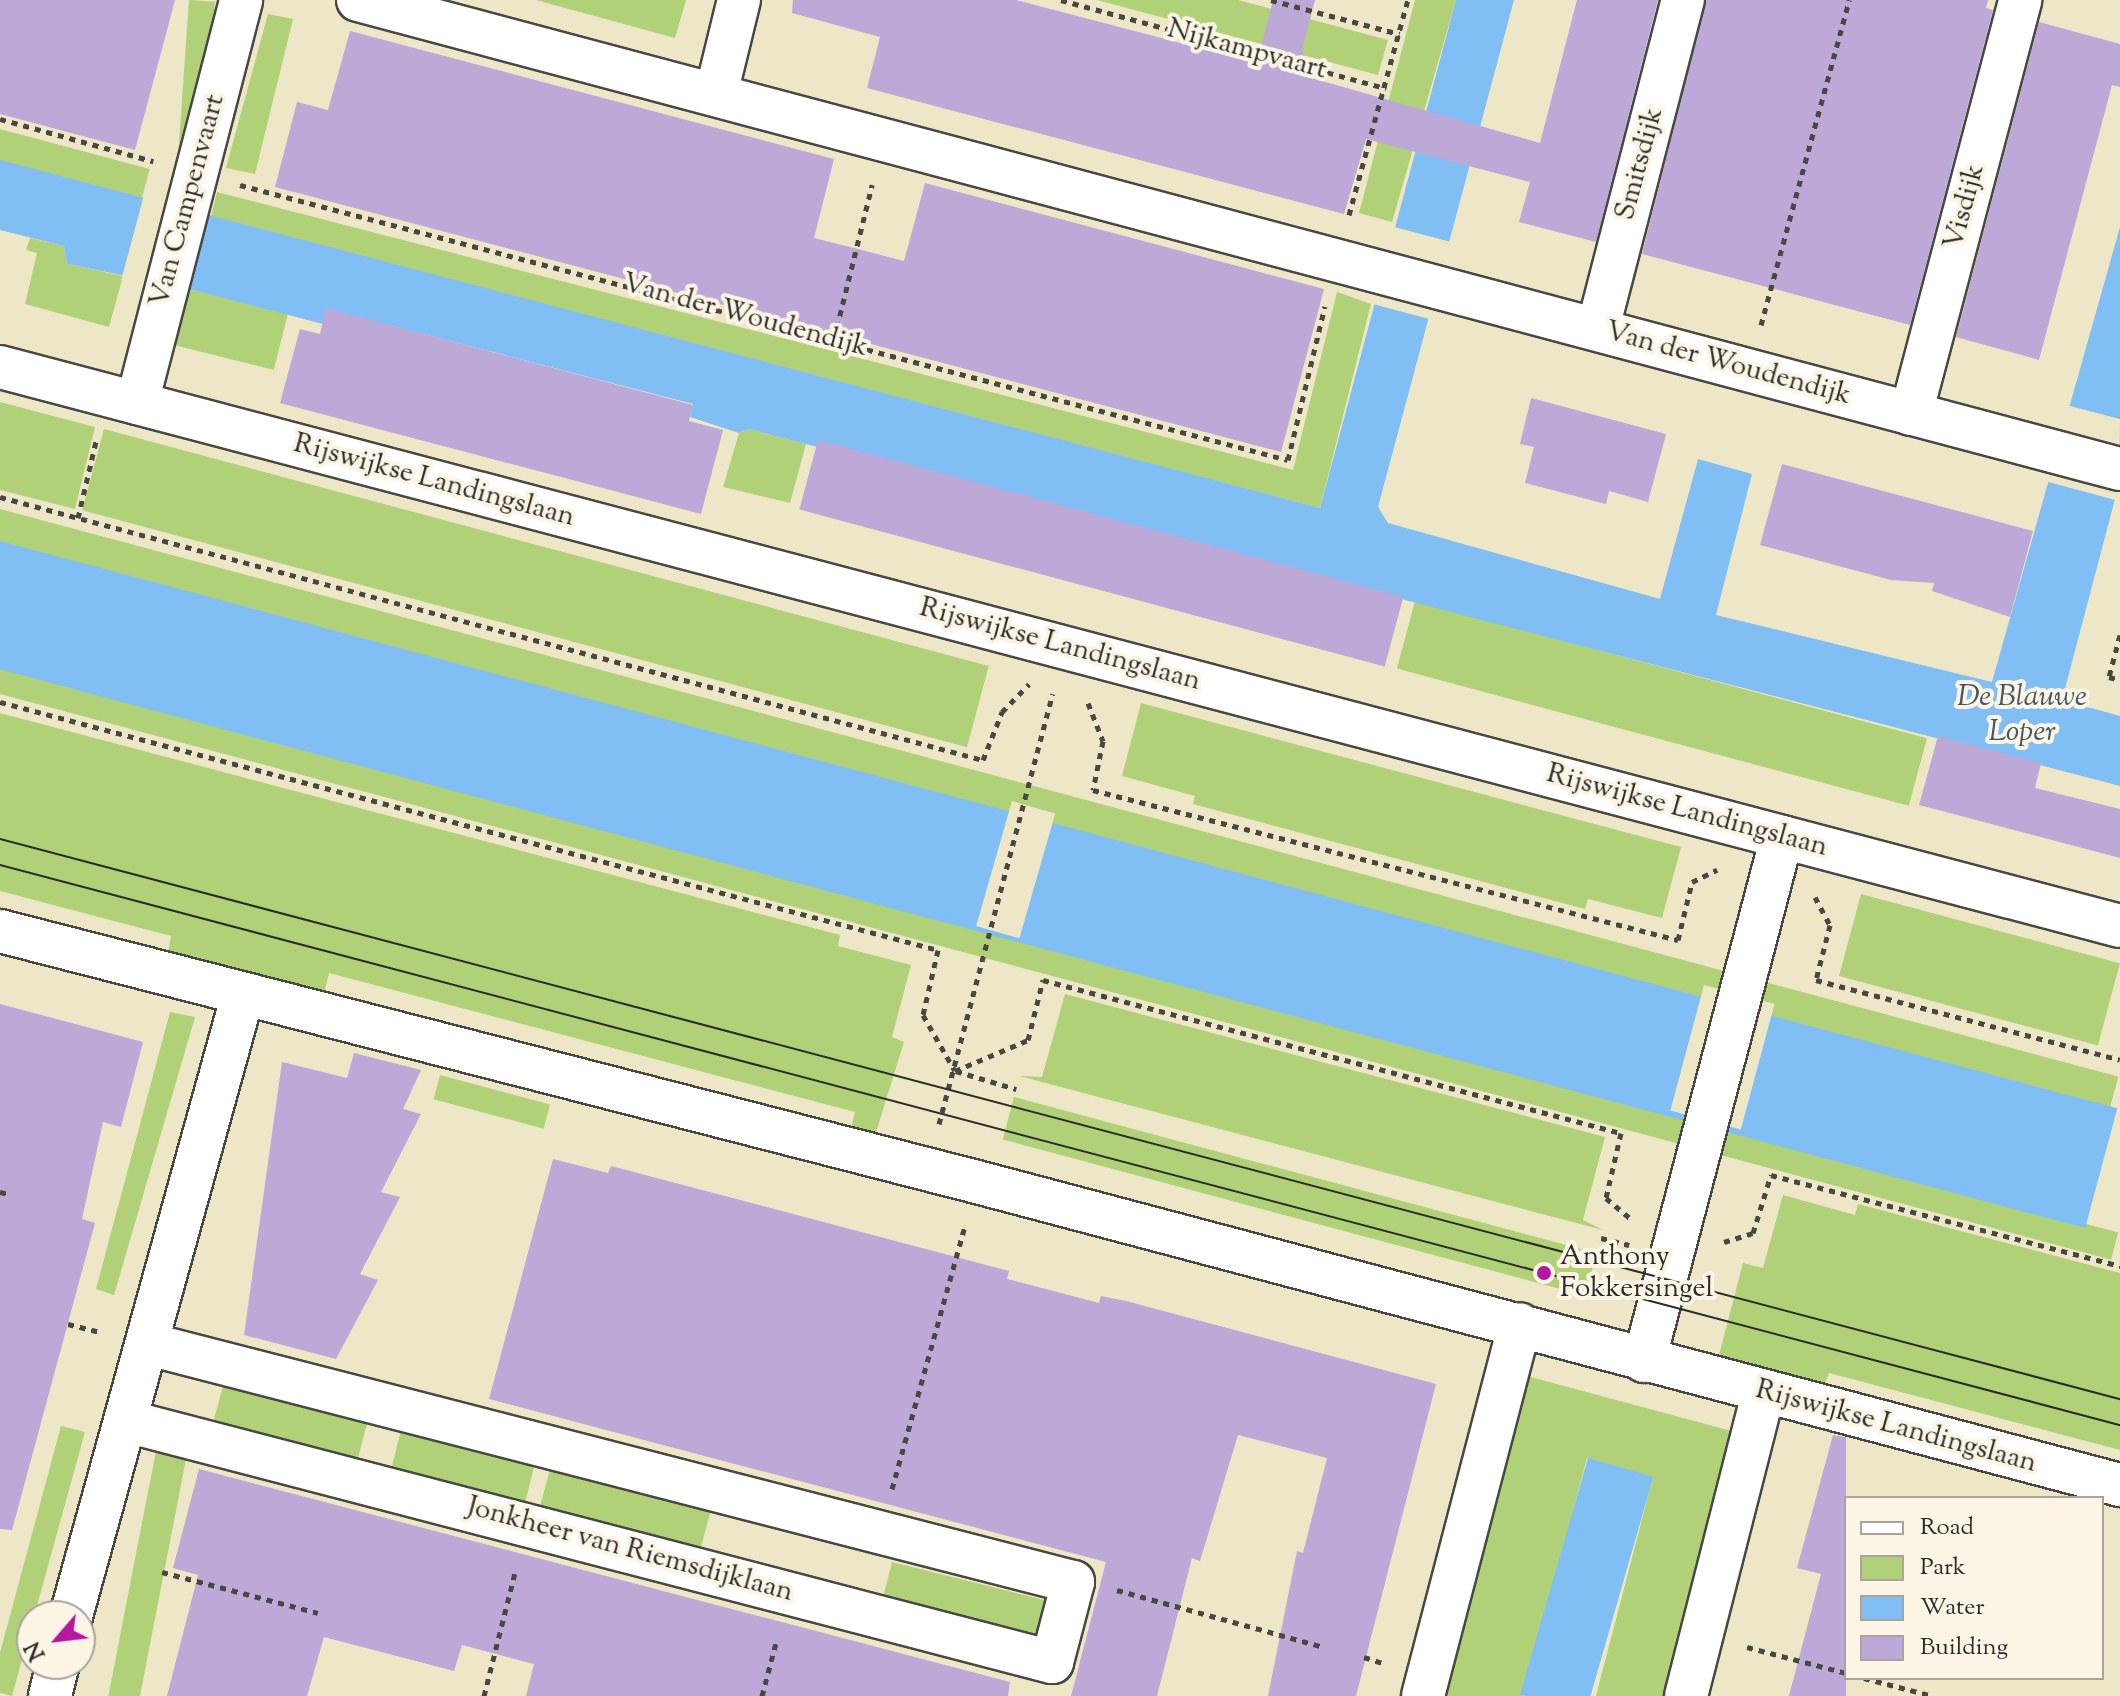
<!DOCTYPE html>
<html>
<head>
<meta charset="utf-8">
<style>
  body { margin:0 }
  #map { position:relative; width:2120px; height:1696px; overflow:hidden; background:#ede6c7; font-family:"Sorts Mill Goudy",serif }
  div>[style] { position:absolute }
  .green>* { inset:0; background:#b1d179; transform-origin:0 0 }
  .water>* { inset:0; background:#81bef4; transform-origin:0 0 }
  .pier>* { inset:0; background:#ede6c7; transform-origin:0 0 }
  .building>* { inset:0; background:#bda9d8; transform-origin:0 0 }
  .path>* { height:5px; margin-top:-2.5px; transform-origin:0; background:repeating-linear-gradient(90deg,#484742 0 6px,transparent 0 12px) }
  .roads { filter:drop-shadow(2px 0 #484742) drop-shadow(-2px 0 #484742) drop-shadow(0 2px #484742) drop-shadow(0 -2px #484742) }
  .minor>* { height:42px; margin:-21px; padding:0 21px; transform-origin:21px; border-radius:21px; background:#fff }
  .tram>* { height:2px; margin:-1px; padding:0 1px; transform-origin:1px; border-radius:1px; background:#2b2b2b }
  .dots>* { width:22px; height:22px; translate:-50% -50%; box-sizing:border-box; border:4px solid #fcf5e5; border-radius:50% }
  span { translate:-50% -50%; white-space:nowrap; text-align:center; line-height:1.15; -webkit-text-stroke:8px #fcf5e5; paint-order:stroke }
  .street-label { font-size:28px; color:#2b2b2b }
  .poi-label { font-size:28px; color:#2b2b2b }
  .left { translate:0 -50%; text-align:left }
  .water-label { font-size:30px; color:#455767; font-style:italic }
  .legend { position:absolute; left:1844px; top:1496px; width:260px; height:184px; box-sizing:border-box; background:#fcf5e5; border:2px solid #a8a49b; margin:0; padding:10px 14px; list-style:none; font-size:24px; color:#2b2b2b }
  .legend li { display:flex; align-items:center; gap:16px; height:40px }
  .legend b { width:40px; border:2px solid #a8a49b }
  .north { position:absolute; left:16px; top:1600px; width:80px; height:80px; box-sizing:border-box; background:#fcf5e5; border:2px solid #a8a49b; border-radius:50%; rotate:242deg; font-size:22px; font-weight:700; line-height:32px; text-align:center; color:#2b2b2b }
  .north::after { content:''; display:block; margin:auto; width:28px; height:36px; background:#b5179e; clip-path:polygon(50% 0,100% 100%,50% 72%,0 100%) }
</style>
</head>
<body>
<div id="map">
  <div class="green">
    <div style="left:189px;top:0;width:26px;height:154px;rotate:4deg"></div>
    <div style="clip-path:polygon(536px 0,686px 0,675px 38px)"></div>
    <div style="clip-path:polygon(1097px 0,1238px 0,1388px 40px,1378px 75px)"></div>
    <div style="clip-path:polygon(1415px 0,1456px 0,1392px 222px,1359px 213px)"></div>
    <div style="clip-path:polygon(268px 14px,293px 19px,255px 174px,226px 168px)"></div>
    <div style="left:0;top:129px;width:155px;height:31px;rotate:15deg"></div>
    <div style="clip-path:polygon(217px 192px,1293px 470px,1337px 292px,1371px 304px,1320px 508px,211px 217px)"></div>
    <div style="clip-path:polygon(30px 238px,64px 246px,67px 264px,123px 276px,109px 327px,25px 304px,37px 253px,26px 250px)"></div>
    <div style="left:185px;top:288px;width:106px;height:58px;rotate:14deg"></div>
    <div style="clip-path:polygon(0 402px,95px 427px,75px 509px,0 490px)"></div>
    <div style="left:104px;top:429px;width:916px;height:84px;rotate:15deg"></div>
    <div style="clip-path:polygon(749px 429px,806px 444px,790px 503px,723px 487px,739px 433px)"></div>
    <div style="left:0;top:509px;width:2193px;height:32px;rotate:15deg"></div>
    <div style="left:1415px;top:601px;width:530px;height:70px;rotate:15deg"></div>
    <div style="left:0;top:665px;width:2193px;height:28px;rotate:15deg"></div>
    <div style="clip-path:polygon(1141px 703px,1681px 847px,1662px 918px,1588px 899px,1585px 909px,1193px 804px,1195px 796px,1122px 776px)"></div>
    <div style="clip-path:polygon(0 713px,840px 935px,838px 946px,911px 965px,892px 1037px,904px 1042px,874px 1139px,850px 1133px,855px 1112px,329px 973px,324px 994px,168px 953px,171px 936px,0 891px)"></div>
    <div style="left:1861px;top:894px;width:268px;height:85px;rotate:15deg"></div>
    <div style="clip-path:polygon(1065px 994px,1605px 1137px,1583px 1220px,1603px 1230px,1019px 1076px,1042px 1077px)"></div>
    <div style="clip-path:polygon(170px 1012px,195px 1017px,114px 1295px,96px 1289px)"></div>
    <div style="left:440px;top:1075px;width:114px;height:25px;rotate:15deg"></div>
    <div style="left:1014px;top:1097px;width:603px;height:44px;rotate:15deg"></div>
    <div style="clip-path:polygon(1783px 1195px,1855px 1215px,1858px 1204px,2120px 1273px,2120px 1450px,1829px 1373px,1823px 1389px,1717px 1363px,1743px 1263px,1763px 1268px)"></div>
    <div style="clip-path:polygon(1527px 1376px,1739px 1433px,1669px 1696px,1596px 1696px,1653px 1477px,1587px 1458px,1524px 1696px,1442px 1696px)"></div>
    <div style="left:224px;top:1382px;width:149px;height:39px;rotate:15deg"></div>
    <div style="clip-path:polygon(61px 1426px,85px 1432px,12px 1696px,0 1693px,0 1653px)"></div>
    <div style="left:401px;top:1430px;width:138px;height:40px;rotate:14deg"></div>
    <div style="left:156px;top:1451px;width:31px;height:253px;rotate:11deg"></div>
    <div style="left:550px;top:1469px;width:166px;height:39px;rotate:15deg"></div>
    <div style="left:892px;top:1562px;width:158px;height:39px;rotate:14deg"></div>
  </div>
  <div class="water">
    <div style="clip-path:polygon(1456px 0,1514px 0,1378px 507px,1388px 523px,1660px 599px,1698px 459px,1752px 474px,1716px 615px,1992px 682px,2120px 227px,2120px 480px,2062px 700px,2120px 716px,2120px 786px,806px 444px,749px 429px,739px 433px,690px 417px,693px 404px,327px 309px,323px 324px,185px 288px,67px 264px,64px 246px,0 230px,0 160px,1320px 508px)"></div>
    <div style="left:0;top:541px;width:2192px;height:124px;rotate:15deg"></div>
    <div style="left:1588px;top:1458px;width:68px;height:246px;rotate:16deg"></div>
  </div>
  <div class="pier">
    <div style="left:144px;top:195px;width:64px;height:88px;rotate:15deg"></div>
    <div style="left:1387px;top:225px;width:68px;height:80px;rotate:15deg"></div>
    <div style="clip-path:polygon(2066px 405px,2120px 419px,2119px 501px,2045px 481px)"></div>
    <div style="left:1012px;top:801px;width:45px;height:130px;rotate:16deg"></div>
    <div style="left:1704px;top:985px;width:73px;height:130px;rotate:15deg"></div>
  </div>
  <div class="building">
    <div style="clip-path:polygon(0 0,175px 0,135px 150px,0 114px)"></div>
    <div style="clip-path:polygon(793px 0,1016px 0,1257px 63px,1273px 0,1315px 0,1302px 50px,1315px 79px,1540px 143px,1577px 0,1658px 0,1596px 242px,1519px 222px,1530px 182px,1366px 139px,1344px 214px,867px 88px,880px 37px,792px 13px)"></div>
    <div style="clip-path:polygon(1706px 0,1988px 0,1986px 8px,1993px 10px,1910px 325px,1642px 254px)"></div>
    <div style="clip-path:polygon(2039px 22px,2120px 44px,2120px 87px,2112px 85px,2039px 360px,1956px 337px)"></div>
    <div style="clip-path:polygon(350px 31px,834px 159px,814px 238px,850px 247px,904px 261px,925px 183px,1324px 289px,1281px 452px,275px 187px,297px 102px,328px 110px)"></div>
    <div style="clip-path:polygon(326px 308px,693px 405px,689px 421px,723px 430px,701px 514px,280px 403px,300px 329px,320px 334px)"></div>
    <div style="clip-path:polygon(1531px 398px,1666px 434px,1648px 502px,1609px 491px,1606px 504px,1525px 483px,1534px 447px,1520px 444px)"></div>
    <div style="left:818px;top:440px;width:606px;height:72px;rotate:15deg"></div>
    <div style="clip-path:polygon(1782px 464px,2033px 531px,2010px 617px,1932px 591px,1934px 583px,1891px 580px,1760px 545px)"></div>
    <div style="clip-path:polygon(1938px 736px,2041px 763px,2035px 788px,2120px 809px,2120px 858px,1919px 805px)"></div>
    <div style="clip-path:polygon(0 1004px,143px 1042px,121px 1127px,103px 1122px,82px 1219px,95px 1223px,12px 1530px,0 1529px)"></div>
    <div style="clip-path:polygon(354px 1053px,421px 1070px,403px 1109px,421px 1114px,381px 1192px,400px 1197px,360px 1274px,378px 1280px,336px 1359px,244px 1335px,282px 1062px,347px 1078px)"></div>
    <div style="clip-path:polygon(553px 1159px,608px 1173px,611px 1166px,1009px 1271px,1007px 1279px,1099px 1303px,1101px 1296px,1126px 1301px,1436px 1384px,1356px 1696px,1268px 1696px,1297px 1551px,1303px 1553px,1327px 1458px,1238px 1435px,1200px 1561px,1192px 1558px,1157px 1696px,1071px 1696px,1106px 1562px,489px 1399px)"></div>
    <div style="clip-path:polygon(1833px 1435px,1846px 1437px,1846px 1696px,1789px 1696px,1821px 1574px,1797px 1568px)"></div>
    <div style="clip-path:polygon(199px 1469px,1010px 1682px,1008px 1696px,526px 1696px,534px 1664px,462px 1645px,454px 1671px,324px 1637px,307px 1696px,167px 1696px,198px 1575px,173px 1568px)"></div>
  </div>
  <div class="path">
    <div style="left:1061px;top:0;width:337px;rotate:15.2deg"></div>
    <div style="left:1271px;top:0;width:133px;rotate:14.8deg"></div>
    <div style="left:0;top:119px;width:159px;rotate:15.4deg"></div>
    <div style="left:240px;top:185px;width:1083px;rotate:14.7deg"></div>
    <div style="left:1288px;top:460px;width:158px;rotate:-76.5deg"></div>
    <div style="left:1349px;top:215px;width:223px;rotate:-74.7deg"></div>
    <div style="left:1761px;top:325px;width:337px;rotate:-74.8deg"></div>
    <div style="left:834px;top:339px;width:159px;rotate:-76.1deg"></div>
    <div style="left:0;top:497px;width:1018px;rotate:14.98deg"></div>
    <div style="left:983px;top:760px;width:52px;rotate:-68.4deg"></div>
    <div style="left:1002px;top:712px;width:39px;rotate:-46deg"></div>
    <div style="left:78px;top:518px;width:79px;rotate:-76.8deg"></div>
    <div style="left:2120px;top:635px;width:43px;rotate:104.7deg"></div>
    <div style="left:2109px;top:677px;width:11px;rotate:15deg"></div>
    <div style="left:0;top:702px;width:970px;rotate:14.81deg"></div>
    <div style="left:938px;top:950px;width:67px;rotate:103deg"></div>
    <div style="left:923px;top:1015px;width:64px;rotate:60.3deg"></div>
    <div style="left:955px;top:1071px;width:79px;rotate:-23deg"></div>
    <div style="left:1028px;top:1040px;width:62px;rotate:-76deg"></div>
    <div style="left:1043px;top:980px;width:598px;rotate:14.83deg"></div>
    <div style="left:1621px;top:1133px;width:67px;rotate:103deg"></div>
    <div style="left:1606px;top:1198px;width:35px;rotate:40deg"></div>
    <div style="left:1088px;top:703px;width:41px;rotate:68.5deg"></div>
    <div style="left:1103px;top:741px;width:50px;rotate:101.5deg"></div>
    <div style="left:1093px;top:790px;width:604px;rotate:14.38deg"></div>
    <div style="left:1678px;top:940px;width:60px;rotate:-76.4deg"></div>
    <div style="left:1692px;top:882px;width:28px;rotate:-26deg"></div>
    <div style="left:1815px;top:897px;width:32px;rotate:62deg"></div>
    <div style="left:1830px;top:925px;width:57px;rotate:104.3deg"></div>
    <div style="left:1816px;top:980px;width:314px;rotate:14.7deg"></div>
    <div style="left:956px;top:1071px;width:63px;rotate:16.7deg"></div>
    <div style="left:939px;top:1124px;width:445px;rotate:-75.2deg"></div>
    <div style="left:0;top:1192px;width:8px;rotate:14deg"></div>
    <div style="left:1601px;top:1238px;width:29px;rotate:14deg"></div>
    <div style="left:1724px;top:1242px;width:30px;rotate:-17deg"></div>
    <div style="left:1753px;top:1233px;width:61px;rotate:-72.8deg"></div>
    <div style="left:1771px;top:1175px;width:361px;rotate:14.6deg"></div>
    <div style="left:68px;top:1324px;width:34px;rotate:14deg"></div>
    <div style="left:892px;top:1489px;width:274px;rotate:-74.5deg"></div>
    <div style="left:162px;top:1572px;width:161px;rotate:14.7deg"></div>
    <div style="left:1117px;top:1590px;width:212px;rotate:15.4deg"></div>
    <div style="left:1747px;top:1647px;width:102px;rotate:14.7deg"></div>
    <div style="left:1364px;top:1657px;width:23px;rotate:18deg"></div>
    <div style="left:1864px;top:1678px;width:71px;rotate:14.6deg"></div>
    <div style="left:484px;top:1696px;width:131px;rotate:-75.9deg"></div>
    <div style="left:762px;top:1696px;width:59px;rotate:-75.3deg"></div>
  </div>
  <div class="roads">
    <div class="minor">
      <div style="left:358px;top:0;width:1823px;rotate:14.91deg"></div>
      <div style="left:716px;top:94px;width:97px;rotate:-76.3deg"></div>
      <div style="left:1598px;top:328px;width:339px;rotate:-75.5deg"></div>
      <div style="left:0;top:367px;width:2192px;rotate:14.77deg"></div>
      <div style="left:137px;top:403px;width:416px;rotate:-75.5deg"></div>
      <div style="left:1911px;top:414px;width:428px;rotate:-75.2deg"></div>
      <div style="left:0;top:931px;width:1009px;rotate:14.41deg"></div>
      <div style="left:977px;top:1182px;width:1182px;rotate:14.85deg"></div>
      <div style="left:1644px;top:1361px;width:542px;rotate:-75.25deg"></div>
      <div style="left:126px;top:1421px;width:957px;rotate:14.59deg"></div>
      <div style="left:1052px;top:1662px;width:83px;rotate:-75.3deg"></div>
      <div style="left:1073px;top:1582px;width:955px;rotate:-165.57deg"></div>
      <div style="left:71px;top:1616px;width:645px;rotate:-74.54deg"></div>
      <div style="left:50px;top:1696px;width:33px;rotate:-76deg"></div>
      <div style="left:1423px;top:1696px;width:384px;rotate:-75.4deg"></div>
      <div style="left:1686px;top:1696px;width:313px;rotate:-75.7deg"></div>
    </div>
  </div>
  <div class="tram">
    <div style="left:0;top:839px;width:2193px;rotate:14.8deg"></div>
    <div style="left:0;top:865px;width:2193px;rotate:14.8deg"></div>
  </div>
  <div class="dots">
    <div style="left:1544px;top:1273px;background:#b5179e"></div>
  </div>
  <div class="street-label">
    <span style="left:1247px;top:50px;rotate:15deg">Nijkampvaart</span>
    <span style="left:1640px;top:164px;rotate:-75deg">Smitsdijk</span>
    <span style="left:188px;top:201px;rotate:-75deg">Van Campenvaart</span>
    <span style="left:1965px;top:207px;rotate:-75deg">Visdijk</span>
    <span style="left:745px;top:316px;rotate:15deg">Van der Woudendijk</span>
    <span style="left:1728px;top:364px;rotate:15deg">Van der Woudendijk</span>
    <span style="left:434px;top:481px;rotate:15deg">Rijswijkse Landingslaan</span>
    <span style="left:1060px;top:645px;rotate:15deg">Rijswijkse Landingslaan</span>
    <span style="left:1687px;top:811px;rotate:15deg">Rijswijkse Landingslaan</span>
    <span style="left:1896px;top:1427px;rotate:15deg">Rijswijkse Landingslaan</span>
    <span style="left:630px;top:1550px;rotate:15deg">Jonkheer van Riemsdijklaan</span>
  </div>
  <div class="poi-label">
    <span class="left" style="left:1560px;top:1273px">Anthony<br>Fokkersingel</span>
  </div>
  <div class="water-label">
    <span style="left:2022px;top:715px">De Blauwe<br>Loper</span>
  </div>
  <ul class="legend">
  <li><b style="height:10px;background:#fff"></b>Road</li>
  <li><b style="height:22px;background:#b1d179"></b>Park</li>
  <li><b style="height:22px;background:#81bef4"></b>Water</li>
  <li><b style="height:22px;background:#bda9d8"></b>Building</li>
  </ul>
  <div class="north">N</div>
</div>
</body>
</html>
